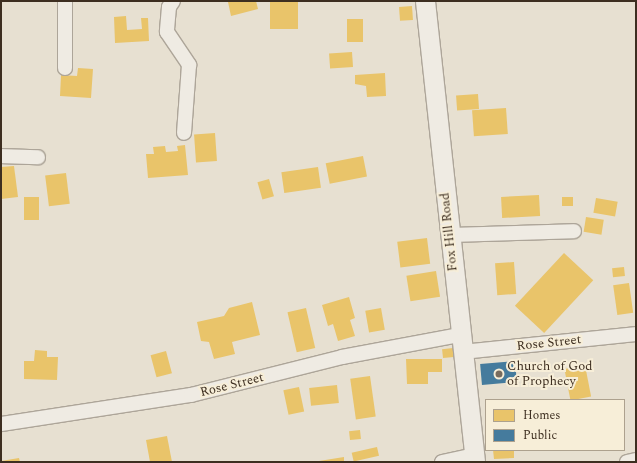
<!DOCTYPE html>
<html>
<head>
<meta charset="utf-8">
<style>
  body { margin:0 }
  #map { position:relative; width:637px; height:463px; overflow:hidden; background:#e7e0d1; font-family:Spectral,serif }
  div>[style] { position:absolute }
  .homes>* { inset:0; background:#e9c46a; transform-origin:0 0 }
  .public>* { inset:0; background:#457b9d; transform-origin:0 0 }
  .roads { filter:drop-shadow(1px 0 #ada599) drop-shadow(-1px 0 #ada599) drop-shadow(0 1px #ada599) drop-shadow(0 -1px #ada599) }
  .minor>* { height:14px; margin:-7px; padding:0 7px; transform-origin:7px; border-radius:7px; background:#efebe3 }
  .secondary>* { height:19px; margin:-9.5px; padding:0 9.5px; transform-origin:9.5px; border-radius:9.5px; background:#efebe3 }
  .dots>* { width:11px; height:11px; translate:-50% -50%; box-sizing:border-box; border:2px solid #f7eed8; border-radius:50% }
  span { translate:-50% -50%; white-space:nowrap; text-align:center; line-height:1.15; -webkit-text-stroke:4px #f7eed8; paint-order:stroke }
  .street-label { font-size:13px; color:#3d2e20 }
  .poi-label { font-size:13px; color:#3d2e20 }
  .left { translate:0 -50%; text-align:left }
  .frame { position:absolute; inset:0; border:2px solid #3d2e20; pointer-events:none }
  .legend { position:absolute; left:485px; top:399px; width:140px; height:52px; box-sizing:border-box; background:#f7eed8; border:1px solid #ada18e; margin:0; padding:5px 7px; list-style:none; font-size:12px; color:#3d2e20 }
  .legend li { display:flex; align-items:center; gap:8px; height:20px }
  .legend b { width:20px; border:1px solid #ada18e }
</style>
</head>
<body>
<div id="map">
  <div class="homes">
    <div style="clip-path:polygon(256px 1px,258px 9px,231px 16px,228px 2px)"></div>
    <div style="left:270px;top:1px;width:28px;height:28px"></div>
    <div style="left:412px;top:6px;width:14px;height:13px;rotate:86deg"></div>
    <div style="clip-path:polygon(126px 16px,127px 30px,142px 29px,141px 18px,148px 18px,149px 41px,115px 43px,114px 17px)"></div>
    <div style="left:347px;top:19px;width:16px;height:23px"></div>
    <div style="left:352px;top:52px;width:15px;height:23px;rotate:86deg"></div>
    <div style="clip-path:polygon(78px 68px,93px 69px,91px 98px,60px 96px,61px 75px,77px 76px)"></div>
    <div style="clip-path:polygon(385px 73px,386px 96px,367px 97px,366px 86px,355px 84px,355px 75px)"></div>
    <div style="left:478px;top:94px;width:15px;height:22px;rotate:86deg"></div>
    <div style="left:506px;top:108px;width:26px;height:34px;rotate:86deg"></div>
    <div style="left:215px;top:133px;width:28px;height:21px;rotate:86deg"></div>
    <div style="clip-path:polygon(185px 145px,188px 175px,148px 178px,146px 154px,154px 154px,153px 147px,165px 146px,166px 152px,178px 151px,177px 146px)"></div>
    <div style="left:363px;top:156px;width:21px;height:38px;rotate:79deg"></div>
    <div style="clip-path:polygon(14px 166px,18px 197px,1px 199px,1px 167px)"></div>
    <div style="left:318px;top:167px;width:21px;height:37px;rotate:82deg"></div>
    <div style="left:66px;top:173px;width:31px;height:21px;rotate:83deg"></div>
    <div style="left:269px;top:179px;width:18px;height:12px;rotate:74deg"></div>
    <div style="left:539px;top:195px;width:21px;height:38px;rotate:87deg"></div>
    <div style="left:24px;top:197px;width:15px;height:23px"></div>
    <div style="left:562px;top:197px;width:11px;height:9px"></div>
    <div style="left:596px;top:198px;width:22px;height:15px;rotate:10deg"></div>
    <div style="left:586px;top:217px;width:18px;height:15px;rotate:9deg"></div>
    <div style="left:427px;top:238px;width:26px;height:30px;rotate:83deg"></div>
    <div style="left:564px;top:253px;width:40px;height:72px;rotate:43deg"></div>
    <div style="left:514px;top:262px;width:32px;height:19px;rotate:86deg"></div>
    <div style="left:624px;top:267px;width:9px;height:12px;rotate:84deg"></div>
    <div style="left:436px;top:271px;width:26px;height:30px;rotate:81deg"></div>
    <div style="left:629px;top:283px;width:30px;height:16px;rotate:82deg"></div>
    <div style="clip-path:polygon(349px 297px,355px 318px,350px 320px,355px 336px,338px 341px,333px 324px,328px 326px,322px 305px)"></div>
    <div style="clip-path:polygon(252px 302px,260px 335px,232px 342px,235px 354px,214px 359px,209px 342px,201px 341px,197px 322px,224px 316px,229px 308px)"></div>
    <div style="left:306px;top:308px;width:41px;height:19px;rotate:77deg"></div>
    <div style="left:381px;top:308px;width:22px;height:16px;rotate:80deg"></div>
    <div style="left:453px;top:348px;width:9px;height:11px;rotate:84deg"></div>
    <div style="clip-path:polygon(35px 350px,47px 351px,47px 357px,58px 357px,57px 380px,24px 379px,24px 361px,34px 361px)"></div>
    <div style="left:166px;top:351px;width:23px;height:16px;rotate:75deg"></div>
    <div style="clip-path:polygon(406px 359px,442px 359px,442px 372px,428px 372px,428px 384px,407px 384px)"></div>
    <div style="left:585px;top:365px;width:32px;height:21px;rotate:79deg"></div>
    <div style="left:370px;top:376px;width:41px;height:20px;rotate:82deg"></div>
    <div style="left:337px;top:385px;width:18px;height:28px;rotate:84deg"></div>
    <div style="left:299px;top:387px;width:25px;height:16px;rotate:78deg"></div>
    <div style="left:360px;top:430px;width:9px;height:11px;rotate:84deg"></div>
    <div style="clip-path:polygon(167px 436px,172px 462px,150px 462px,146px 440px)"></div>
    <div style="left:377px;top:447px;width:9px;height:26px;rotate:77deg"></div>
    <div style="clip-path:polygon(493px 450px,514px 450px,514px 458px,494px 459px)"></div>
    <div style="clip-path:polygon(344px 457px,344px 462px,319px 462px,319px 461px)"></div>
    <div style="clip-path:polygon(19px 458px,20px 462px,1px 462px,1px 461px)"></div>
  </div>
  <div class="public">
    <div style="left:515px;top:361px;width:21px;height:35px;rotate:85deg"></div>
  </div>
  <div class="roads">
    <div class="minor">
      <div style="left:65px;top:1px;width:67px;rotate:90deg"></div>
      <div style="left:173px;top:1px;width:7px;rotate:124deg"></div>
      <div style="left:169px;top:7px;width:25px;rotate:95deg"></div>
      <div style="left:167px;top:32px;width:40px;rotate:56deg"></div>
      <div style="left:189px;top:65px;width:68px;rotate:94.2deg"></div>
      <div style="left:1px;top:156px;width:37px;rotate:2deg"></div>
      <div style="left:450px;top:235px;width:124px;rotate:-1.8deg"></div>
      <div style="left:462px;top:352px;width:175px;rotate:-5.9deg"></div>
      <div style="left:1px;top:424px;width:192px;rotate:-8.7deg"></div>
      <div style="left:191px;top:395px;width:156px;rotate:-14.1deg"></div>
      <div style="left:342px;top:357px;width:120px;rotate:-10.6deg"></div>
      <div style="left:442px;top:462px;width:33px;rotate:-12deg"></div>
      <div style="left:627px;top:462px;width:9px;rotate:-13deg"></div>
    </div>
    <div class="secondary">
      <div style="left:425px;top:1px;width:464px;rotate:83.8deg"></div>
    </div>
  </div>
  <div class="dots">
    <div style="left:499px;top:374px;background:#786c5e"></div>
  </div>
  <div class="street-label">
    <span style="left:449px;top:232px;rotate:-96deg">Fox Hill Road</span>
    <span style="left:549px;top:343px;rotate:-6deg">Rose Street</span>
    <span style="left:232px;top:385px;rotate:-14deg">Rose Street</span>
  </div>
  <div class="poi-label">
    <span class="left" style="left:507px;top:374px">Church of God<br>of Prophecy</span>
  </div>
  <div class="frame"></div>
  <ul class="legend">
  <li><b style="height:11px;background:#e9c46a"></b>Homes</li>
  <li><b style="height:11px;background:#457b9d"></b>Public</li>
  </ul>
</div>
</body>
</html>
